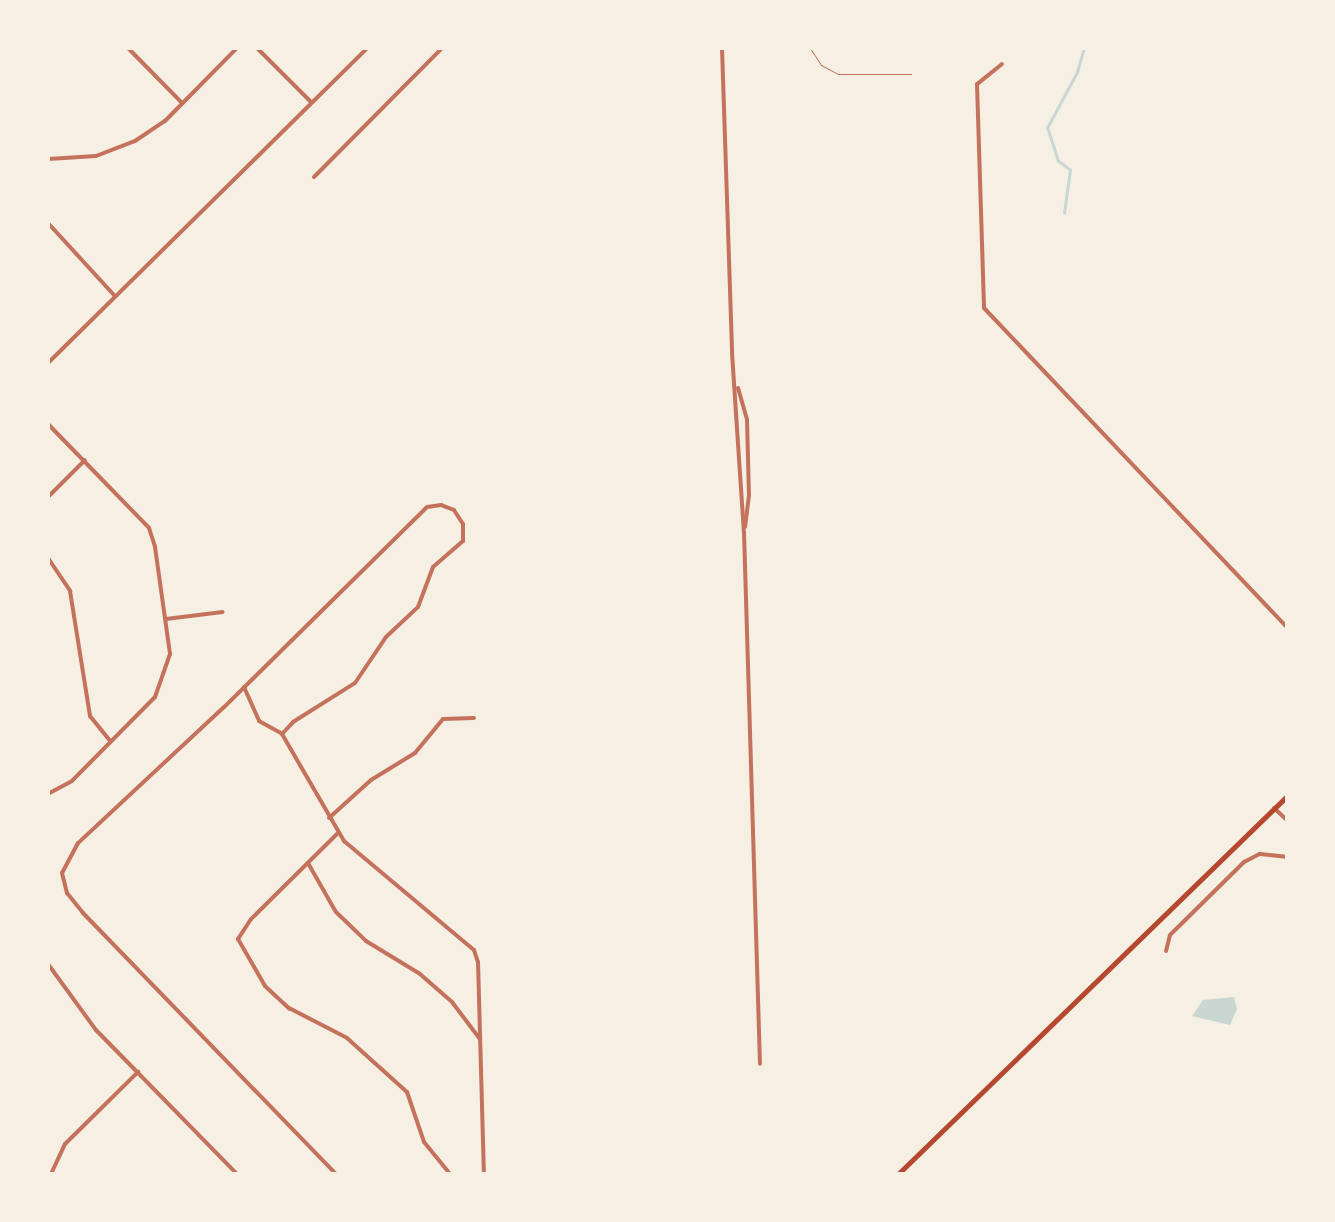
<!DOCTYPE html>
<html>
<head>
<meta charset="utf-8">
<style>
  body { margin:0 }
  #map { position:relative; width:1335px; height:1222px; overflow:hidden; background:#f6efe4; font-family:"Space Grotesk",sans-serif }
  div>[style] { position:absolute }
  .water>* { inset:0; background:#c9d6d2 }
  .stream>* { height:2.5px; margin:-1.25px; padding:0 1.25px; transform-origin:1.25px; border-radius:1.25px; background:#c9d6d2 }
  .service>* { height:1px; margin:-0.5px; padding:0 0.5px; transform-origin:0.5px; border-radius:0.5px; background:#c5725c }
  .minor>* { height:4px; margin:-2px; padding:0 2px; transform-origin:2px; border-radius:2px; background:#c5725c }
  .secondary>* { height:5px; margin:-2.5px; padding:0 2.5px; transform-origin:2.5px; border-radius:2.5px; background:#b5482f }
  span { translate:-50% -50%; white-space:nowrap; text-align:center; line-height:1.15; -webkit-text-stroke:9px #f6efe4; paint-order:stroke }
  .frame { position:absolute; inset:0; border:50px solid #f6efe4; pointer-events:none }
</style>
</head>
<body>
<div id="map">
  <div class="water">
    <div style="clip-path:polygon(1234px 997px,1237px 1009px,1230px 1025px,1192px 1016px,1203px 1000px)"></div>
  </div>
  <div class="stream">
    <div style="left:1064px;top:213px;width:43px;rotate:-82.1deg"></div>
    <div style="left:1070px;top:170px;width:15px;rotate:-143deg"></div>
    <div style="left:1058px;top:161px;width:35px;rotate:-108deg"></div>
    <div style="left:1047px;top:128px;width:64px;rotate:-61.8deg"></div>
    <div style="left:1077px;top:72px;width:25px;rotate:-74deg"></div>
  </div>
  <div class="service">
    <div style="left:810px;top:48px;width:20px;rotate:57deg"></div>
    <div style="left:821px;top:65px;width:19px;rotate:28deg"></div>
    <div style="left:838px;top:74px;width:73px"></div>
  </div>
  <div class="minor">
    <div style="left:128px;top:48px;width:77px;rotate:45.5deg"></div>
    <div style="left:257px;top:48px;width:75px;rotate:45deg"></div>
    <div style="left:722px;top:48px;width:305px;rotate:88.1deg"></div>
    <div style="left:732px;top:353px;width:179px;rotate:86.2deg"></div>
    <div style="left:744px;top:532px;width:532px;rotate:88.28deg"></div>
    <div style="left:1002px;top:64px;width:32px;rotate:141deg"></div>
    <div style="left:977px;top:84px;width:224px;rotate:88.2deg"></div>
    <div style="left:984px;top:308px;width:441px;rotate:46.5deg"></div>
    <div style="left:48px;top:159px;width:48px;rotate:-3.6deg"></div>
    <div style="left:96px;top:156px;width:42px;rotate:-21deg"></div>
    <div style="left:135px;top:141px;width:36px;rotate:-34deg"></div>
    <div style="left:165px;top:121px;width:103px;rotate:-45.4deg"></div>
    <div style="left:314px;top:177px;width:182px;rotate:-45.2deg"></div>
    <div style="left:48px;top:223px;width:99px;rotate:47.5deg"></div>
    <div style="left:48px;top:363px;width:448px;rotate:-44.6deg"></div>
    <div style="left:738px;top:388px;width:33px;rotate:74deg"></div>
    <div style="left:747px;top:420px;width:75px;rotate:88.5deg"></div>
    <div style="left:749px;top:495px;width:32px;rotate:97deg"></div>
    <div style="left:48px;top:424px;width:145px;rotate:45.8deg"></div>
    <div style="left:149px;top:528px;width:20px;rotate:72deg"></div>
    <div style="left:155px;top:547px;width:108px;rotate:82deg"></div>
    <div style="left:170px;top:654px;width:46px;rotate:109.2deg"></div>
    <div style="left:155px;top:697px;width:118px;rotate:134.7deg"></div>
    <div style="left:72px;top:781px;width:27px;rotate:152deg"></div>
    <div style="left:48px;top:497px;width:52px;rotate:-45deg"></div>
    <div style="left:48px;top:558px;width:40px;rotate:56deg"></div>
    <div style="left:70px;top:591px;width:127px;rotate:80.9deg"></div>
    <div style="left:90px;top:716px;width:32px;rotate:51deg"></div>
    <div style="left:166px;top:619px;width:57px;rotate:-7deg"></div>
    <div style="left:244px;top:687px;width:37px;rotate:66deg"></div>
    <div style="left:259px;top:721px;width:26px;rotate:29deg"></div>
    <div style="left:282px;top:734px;width:124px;rotate:59.9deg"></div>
    <div style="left:344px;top:841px;width:170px;rotate:40deg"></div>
    <div style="left:474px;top:950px;width:13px;rotate:72deg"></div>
    <div style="left:478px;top:962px;width:212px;rotate:88.4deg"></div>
    <div style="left:282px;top:734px;width:16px;rotate:-47deg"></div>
    <div style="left:293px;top:722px;width:73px;rotate:-32.2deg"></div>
    <div style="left:355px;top:683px;width:55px;rotate:-56deg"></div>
    <div style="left:386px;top:637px;width:44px;rotate:-43.2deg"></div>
    <div style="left:418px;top:607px;width:43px;rotate:-69.4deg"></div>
    <div style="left:433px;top:567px;width:40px;rotate:-41deg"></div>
    <div style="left:463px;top:541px;width:17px;rotate:-90deg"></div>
    <div style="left:463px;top:524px;width:17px;rotate:-123deg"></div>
    <div style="left:454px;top:510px;width:14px;rotate:-159deg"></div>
    <div style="left:441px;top:505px;width:14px;rotate:172deg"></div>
    <div style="left:427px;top:507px;width:285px;rotate:135.4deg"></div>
    <div style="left:224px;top:707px;width:200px;rotate:137deg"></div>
    <div style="left:78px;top:843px;width:34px;rotate:118deg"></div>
    <div style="left:62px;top:873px;width:21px;rotate:76deg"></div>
    <div style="left:67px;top:893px;width:26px;rotate:51deg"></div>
    <div style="left:83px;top:913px;width:363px;rotate:45.9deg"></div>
    <div style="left:1274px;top:808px;width:19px;rotate:43deg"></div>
    <div style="left:329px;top:818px;width:57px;rotate:-42.1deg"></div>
    <div style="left:371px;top:780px;width:52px;rotate:-31.5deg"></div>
    <div style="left:415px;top:753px;width:44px;rotate:-50.5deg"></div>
    <div style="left:443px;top:719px;width:31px;rotate:-2deg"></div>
    <div style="left:338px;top:833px;width:122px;rotate:135.3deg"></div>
    <div style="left:251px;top:919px;width:24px;rotate:123deg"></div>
    <div style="left:238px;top:939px;width:54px;rotate:60.1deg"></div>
    <div style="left:265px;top:986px;width:33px;rotate:43deg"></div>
    <div style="left:289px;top:1008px;width:65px;rotate:27.3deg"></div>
    <div style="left:347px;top:1038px;width:81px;rotate:42deg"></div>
    <div style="left:407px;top:1092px;width:53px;rotate:71.2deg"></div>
    <div style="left:424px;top:1142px;width:41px;rotate:50.9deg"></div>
    <div style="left:308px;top:863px;width:56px;rotate:60.3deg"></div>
    <div style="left:336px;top:912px;width:42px;rotate:44deg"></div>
    <div style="left:366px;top:941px;width:63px;rotate:31.4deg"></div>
    <div style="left:420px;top:974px;width:43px;rotate:41.2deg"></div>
    <div style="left:452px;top:1002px;width:46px;rotate:52.9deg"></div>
    <div style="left:1166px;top:951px;width:16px;rotate:-76deg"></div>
    <div style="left:1170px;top:935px;width:104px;rotate:-44.6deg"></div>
    <div style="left:1244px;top:862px;width:18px;rotate:-27deg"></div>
    <div style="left:1260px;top:854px;width:28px;rotate:6deg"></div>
    <div style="left:48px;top:964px;width:82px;rotate:54deg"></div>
    <div style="left:96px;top:1030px;width:202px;rotate:45.6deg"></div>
    <div style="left:51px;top:1174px;width:33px;rotate:-65deg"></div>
    <div style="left:65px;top:1144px;width:103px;rotate:-44.6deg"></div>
  </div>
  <div class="secondary">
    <div style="left:898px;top:1174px;width:544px;rotate:-44.18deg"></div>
  </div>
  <div class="frame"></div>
</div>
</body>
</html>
